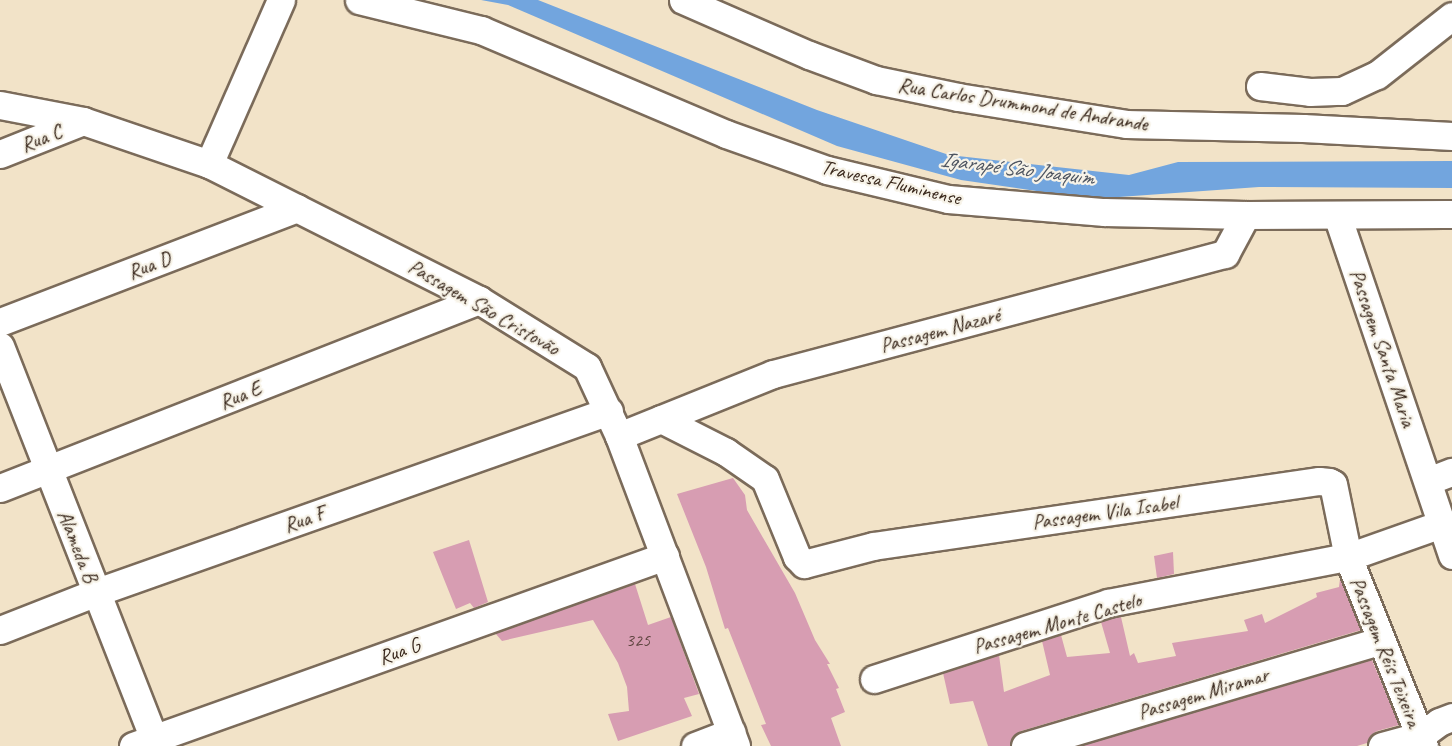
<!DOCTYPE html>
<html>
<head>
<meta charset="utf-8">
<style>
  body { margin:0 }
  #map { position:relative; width:1452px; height:746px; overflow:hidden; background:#f2e3c8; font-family:Caveat,sans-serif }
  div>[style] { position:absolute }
  .water>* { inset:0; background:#72a5de }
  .building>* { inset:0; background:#d79db2 }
  .roads { filter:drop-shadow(2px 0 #7b6b5a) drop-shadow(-2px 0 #7b6b5a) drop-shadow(0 2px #7b6b5a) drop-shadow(0 -2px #7b6b5a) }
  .minor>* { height:27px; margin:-13.5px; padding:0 13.5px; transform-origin:13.5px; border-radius:13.5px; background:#fff }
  span { translate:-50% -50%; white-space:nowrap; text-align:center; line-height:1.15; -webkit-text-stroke:4.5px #f7f3e8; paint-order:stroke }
  .number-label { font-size:18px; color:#624743 }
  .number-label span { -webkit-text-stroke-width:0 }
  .street-label { font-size:21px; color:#3b2a1e }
  .water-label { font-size:22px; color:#4e5561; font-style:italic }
</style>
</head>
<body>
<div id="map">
  <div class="water">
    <div style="clip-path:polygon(481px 0,538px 0,817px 110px,949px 155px,1129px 175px,1178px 162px,1452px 161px,1452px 188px,1259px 187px,1091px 199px,961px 180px,837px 146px,508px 5px)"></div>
  </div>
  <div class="building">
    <div style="clip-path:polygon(733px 478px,745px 495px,747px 510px,795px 593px,815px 640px,830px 664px,827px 664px,839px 688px,836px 689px,845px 712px,831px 718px,841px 746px,771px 746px,761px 725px,766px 724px,728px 628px,725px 629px,706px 567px,677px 494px)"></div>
    <div style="clip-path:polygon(469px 540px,488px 602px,474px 608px,470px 603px,456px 609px,433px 552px)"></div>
    <div style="clip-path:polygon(1173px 552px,1174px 574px,1157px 578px,1154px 556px)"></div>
    <div style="clip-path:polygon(1340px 579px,1361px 630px,1021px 731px,1013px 736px,1010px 746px,988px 746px,973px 701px,950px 704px,943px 673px,999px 655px,1004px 692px,1050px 675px,1042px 641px,1061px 635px,1067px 657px,1110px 653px,1101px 622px,1112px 618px,1121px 617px,1130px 656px,1134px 653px,1138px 663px,1176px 656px,1172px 643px,1248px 631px,1244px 620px,1262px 614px,1265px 623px,1317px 597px,1316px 593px,1339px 587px)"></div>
    <div style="clip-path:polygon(635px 584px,648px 625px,671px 617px,699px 694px,684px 698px,692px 716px,618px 741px,608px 714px,629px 711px,627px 687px,618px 663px,593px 620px,502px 641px,495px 633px)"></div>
    <div style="clip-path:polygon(1372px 660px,1399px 725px,1377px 731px,1371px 735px,1367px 743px,1357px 746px,1081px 746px)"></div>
  </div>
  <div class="roads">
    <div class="minor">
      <div style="left:359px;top:0;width:126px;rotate:13.8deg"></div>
      <div style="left:481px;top:30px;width:266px;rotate:23deg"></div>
      <div style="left:726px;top:134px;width:107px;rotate:19.6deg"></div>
      <div style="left:827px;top:170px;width:124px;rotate:13.5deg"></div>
      <div style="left:948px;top:199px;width:157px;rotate:4.8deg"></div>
      <div style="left:1104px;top:212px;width:142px;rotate:1.2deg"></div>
      <div style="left:1246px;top:215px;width:206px;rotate:-0.3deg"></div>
      <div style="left:683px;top:0;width:137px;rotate:23.6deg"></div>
      <div style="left:809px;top:55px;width:72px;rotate:20.5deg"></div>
      <div style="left:876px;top:80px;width:84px;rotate:11.7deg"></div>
      <div style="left:958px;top:97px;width:170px;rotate:9.1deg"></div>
      <div style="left:1126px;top:124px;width:177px;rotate:1.3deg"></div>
      <div style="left:1303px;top:128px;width:149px;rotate:3.1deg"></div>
      <div style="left:1260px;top:86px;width:50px;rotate:6.8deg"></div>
      <div style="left:1310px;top:92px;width:32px;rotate:-2deg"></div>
      <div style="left:1342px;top:91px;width:38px;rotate:-25deg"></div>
      <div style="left:1377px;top:75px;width:95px;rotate:-38.2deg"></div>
      <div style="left:0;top:105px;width:85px;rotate:10.9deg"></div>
      <div style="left:83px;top:121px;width:133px;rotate:18.8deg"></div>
      <div style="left:209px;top:164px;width:302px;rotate:26.7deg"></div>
      <div style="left:479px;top:300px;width:127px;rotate:31.8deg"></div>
      <div style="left:587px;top:367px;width:76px;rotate:65.1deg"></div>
      <div style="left:619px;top:436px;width:331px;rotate:69.3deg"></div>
      <div style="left:0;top:154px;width:89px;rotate:-21.7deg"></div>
      <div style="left:209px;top:164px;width:179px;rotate:-66.3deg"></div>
      <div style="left:1337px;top:215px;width:359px;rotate:71.3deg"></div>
      <div style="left:0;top:322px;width:318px;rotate:-21deg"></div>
      <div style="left:0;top:346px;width:430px;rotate:68.6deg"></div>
      <div style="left:661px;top:419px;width:73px;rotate:26.9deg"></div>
      <div style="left:726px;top:452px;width:47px;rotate:34.7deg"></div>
      <div style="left:765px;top:479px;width:84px;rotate:67.7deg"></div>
      <div style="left:797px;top:557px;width:10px;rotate:45deg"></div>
      <div style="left:804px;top:564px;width:71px;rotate:-14.6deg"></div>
      <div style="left:873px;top:546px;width:451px;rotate:-8.3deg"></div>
      <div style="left:1319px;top:481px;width:10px;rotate:6deg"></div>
      <div style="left:1329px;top:482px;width:4px;rotate:27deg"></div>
      <div style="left:1333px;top:484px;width:75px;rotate:78.4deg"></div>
      <div style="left:1348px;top:557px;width:204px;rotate:68.1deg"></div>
      <div style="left:619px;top:436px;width:166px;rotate:-21.9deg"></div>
      <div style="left:773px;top:374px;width:468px;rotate:-14.9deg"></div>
      <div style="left:1225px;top:254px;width:44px;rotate:-61.7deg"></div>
      <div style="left:1428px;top:481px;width:26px;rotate:-21deg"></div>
      <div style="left:0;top:488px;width:515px;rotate:-21.43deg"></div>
      <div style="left:0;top:630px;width:104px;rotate:-21.4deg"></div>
      <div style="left:97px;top:592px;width:543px;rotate:-19.47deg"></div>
      <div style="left:874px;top:679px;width:246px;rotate:-18deg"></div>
      <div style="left:1108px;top:603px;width:244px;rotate:-10.9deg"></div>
      <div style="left:1348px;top:557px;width:99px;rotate:-19.5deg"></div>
      <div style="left:133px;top:746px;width:565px;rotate:-19.65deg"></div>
      <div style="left:695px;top:746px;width:39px;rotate:-21deg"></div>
      <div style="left:1025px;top:746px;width:370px;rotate:-16.5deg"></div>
      <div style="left:1382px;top:746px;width:39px;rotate:-15deg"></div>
      <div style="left:1420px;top:736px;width:24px;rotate:-36deg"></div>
      <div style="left:1439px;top:722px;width:14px;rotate:-21deg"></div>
    </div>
  </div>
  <div class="number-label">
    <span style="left:638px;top:640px">325</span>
  </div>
  <div class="street-label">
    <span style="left:1023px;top:104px;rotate:9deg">Rua Carlos Drummond de Andrande</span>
    <span style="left:41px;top:138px;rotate:-22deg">Rua C</span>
    <span style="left:891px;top:182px;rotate:13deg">Travessa Fluminense</span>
    <span style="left:149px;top:265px;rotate:-21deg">Rua D</span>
    <span style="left:484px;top:307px;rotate:30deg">Passagem São Cristovão</span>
    <span style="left:940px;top:330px;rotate:-15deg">Passagem Nazaré</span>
    <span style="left:1383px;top:348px;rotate:71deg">Passagem Santa Maria</span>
    <span style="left:240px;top:395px;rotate:-22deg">Rua E</span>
    <span style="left:1105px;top:512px;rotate:-8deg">Passagem Vila Isabel</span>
    <span style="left:304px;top:519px;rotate:-19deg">Rua F</span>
    <span style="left:78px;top:546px;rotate:68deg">Alameda B</span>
    <span style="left:1057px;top:623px;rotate:-16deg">Passagem Monte Castelo</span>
    <span style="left:399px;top:651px;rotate:-20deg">Rua G</span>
    <span style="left:1386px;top:652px;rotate:68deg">Passagem Réis Teixeira</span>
    <span style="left:1203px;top:693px;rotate:-17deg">Passagem Miramar</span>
  </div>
  <div class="water-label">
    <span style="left:1017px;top:169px;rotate:7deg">Igarapé São Joaquim</span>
  </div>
</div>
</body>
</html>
